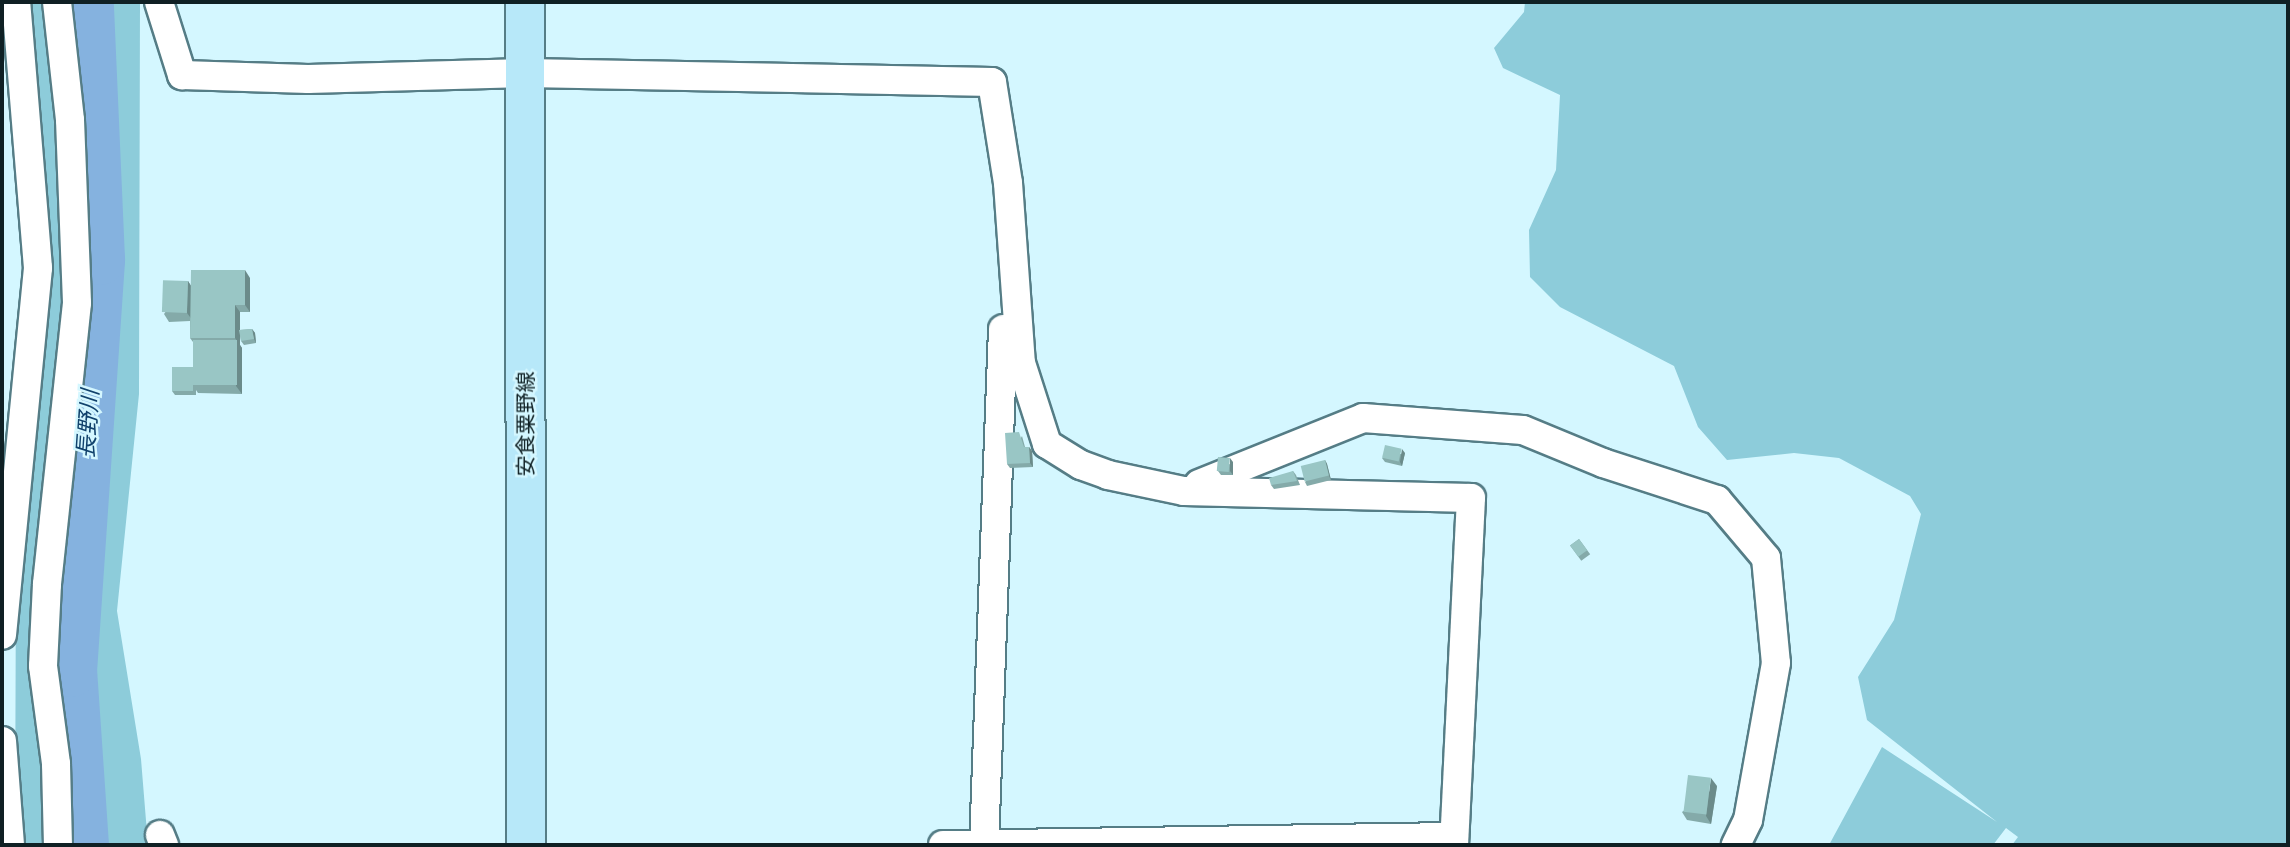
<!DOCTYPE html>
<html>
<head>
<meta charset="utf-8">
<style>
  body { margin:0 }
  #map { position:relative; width:2290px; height:847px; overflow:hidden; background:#d4f7ff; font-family:Bitter,"Noto Sans JP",serif }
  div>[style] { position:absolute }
  .green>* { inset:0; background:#8dccda }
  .river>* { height:51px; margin:-25.5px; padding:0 25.5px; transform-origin:25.5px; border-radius:25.5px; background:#85b2df }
  .roads { filter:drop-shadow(2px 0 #557d86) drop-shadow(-2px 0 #557d86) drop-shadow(0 2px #557d86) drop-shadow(0 -2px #557d86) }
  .street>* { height:28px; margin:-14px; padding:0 14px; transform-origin:14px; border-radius:14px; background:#fff }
  .secondary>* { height:38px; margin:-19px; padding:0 19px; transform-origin:19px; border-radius:19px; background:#b7e8f9 }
  .wall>* { inset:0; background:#84aaa9; transform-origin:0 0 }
  .shaded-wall>* { inset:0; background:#6b8b8a }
  .building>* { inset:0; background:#99c6c5; transform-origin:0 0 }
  span { translate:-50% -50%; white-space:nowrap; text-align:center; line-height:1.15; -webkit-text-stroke:5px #d4f7ff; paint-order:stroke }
  .street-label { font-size:21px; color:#0f2024 }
  .water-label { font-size:23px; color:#11426c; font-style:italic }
  .frame { position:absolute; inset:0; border:4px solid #0f2024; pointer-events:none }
</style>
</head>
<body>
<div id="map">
  <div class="green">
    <div style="clip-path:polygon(30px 2px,45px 2px,67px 299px,33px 672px,47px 845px,15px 845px,16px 559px,50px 288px)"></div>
    <div style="clip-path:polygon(98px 2px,140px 2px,139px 394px,117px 611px,141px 759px,148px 845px,97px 845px,83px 675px,105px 348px)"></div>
    <div style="clip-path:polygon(1525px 2px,2288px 2px,2288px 845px,2012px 845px,2018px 837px,2006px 828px,1993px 845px,1829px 845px,1882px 747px,1997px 822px,1867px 720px,1858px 677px,1894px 620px,1921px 514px,1910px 496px,1839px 458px,1794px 453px,1727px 460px,1698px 427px,1674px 366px,1560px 307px,1530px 277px,1529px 230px,1556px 170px,1560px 95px,1503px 68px,1494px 48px,1524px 12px)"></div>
  </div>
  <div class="river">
    <div style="left:83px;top:845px;width:174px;rotate:-93.9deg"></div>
    <div style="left:71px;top:671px;width:413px;rotate:-86.1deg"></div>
    <div style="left:99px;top:259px;width:257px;rotate:-92.5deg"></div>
  </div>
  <div class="roads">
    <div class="street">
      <div style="left:57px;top:2px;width:119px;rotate:83.7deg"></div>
      <div style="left:70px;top:120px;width:183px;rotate:87.8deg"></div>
      <div style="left:77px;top:303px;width:283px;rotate:96.1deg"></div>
      <div style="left:47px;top:584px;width:82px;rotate:92.8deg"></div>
      <div style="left:43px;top:666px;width:99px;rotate:82.4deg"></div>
      <div style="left:56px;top:764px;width:81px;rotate:88.6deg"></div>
      <div style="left:159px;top:2px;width:77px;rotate:72.5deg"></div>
      <div style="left:182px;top:75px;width:126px;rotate:1.8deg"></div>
      <div style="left:308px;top:79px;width:218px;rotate:-1.6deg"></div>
      <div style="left:526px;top:73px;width:466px;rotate:1.1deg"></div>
      <div style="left:992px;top:82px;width:102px;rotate:81deg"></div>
      <div style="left:1008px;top:183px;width:180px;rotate:85.9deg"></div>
      <div style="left:1021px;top:363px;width:85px;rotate:72.2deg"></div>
      <div style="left:1047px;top:444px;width:40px;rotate:32deg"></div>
      <div style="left:1081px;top:465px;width:29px;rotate:20deg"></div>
      <div style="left:1108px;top:475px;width:78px;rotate:11.9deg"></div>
      <div style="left:1184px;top:491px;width:287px;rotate:1.4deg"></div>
      <div style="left:1471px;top:498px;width:347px;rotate:92.8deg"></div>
      <div style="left:1199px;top:484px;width:177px;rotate:-21.9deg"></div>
      <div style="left:1363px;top:418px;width:160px;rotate:4.3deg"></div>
      <div style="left:1523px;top:430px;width:87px;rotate:22.4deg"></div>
      <div style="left:1603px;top:463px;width:120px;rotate:18deg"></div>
      <div style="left:1717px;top:500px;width:76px;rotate:49.8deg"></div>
      <div style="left:1766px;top:558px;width:105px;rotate:84.6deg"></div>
      <div style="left:1776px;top:663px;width:159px;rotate:100.1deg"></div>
      <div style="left:1748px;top:820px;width:28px;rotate:116deg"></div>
      <div style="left:2px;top:635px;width:369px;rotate:-84.4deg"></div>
      <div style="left:38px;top:268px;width:267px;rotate:-94.7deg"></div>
      <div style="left:2px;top:741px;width:104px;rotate:85.6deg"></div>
      <div style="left:160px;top:835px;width:11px;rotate:68deg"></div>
      <div style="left:943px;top:845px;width:511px;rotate:-0.9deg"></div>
      <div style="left:984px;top:845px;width:516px;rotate:-87.89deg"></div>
    </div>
    <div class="secondary">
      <div style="left:525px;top:2px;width:843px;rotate:89.93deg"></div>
    </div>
  </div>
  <div class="wall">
    <div style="clip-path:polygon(250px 278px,250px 312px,240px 312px,240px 330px,252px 329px,255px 333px,256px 343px,244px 345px,241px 341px,240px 334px,240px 345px,242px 348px,242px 394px,198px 393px,196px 390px,196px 395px,175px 395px,172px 391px,193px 367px,193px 342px,190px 338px,190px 321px,169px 322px,164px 314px,188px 281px,191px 286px)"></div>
    <div style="clip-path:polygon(1022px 436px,1025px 447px,1029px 447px,1032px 451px,1033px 467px,1010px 468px,1007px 464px)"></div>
    <div style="clip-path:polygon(1405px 453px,1402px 466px,1385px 462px,1382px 458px)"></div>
    <div style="clip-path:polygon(1325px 460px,1327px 464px,1331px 480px,1307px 486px,1305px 482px)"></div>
    <div style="clip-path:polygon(1233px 462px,1233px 475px,1221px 475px,1218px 471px)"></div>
    <div style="clip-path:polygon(1293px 471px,1296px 475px,1300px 485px,1274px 489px,1271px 485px)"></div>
    <div style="left:1579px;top:539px;width:19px;height:11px;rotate:54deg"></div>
    <div style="clip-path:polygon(1717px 786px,1711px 824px,1687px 820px,1682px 812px)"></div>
  </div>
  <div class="shaded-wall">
    <div style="clip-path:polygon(245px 270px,250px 278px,250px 312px,245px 305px)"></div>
    <div style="clip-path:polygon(188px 281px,193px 289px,193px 321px,187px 313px)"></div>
    <div style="clip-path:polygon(235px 305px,240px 312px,240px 345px,242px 348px,242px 394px,236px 386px,237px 341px,235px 338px)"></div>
    <div style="clip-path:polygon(252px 329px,255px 333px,256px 343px,254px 339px)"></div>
    <div style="clip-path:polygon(1029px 447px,1032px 451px,1033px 467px,1030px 463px)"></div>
    <div style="clip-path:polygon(1402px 449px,1405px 453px,1402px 466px,1400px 462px)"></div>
    <div style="clip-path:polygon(1230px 458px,1233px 462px,1233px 475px,1230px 471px)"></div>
    <div style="clip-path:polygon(1325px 460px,1327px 464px,1331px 480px,1329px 476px)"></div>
    <div style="clip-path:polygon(1711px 778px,1717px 786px,1711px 824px,1706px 816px)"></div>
  </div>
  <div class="building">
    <div style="clip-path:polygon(191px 270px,245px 270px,245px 305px,235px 305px,235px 338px,190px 338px)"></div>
    <div style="left:188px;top:281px;width:32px;height:25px;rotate:92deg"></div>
    <div style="clip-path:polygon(252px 329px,254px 339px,241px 341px,239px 330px)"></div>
    <div style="left:193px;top:340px;width:44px;height:45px"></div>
    <div style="left:172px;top:367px;width:21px;height:24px"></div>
    <div style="clip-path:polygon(1019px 432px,1024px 447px,1029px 447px,1030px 463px,1007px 464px,1005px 433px)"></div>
    <div style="left:1385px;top:445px;width:17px;height:13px;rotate:13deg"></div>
    <div style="left:1218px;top:457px;width:12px;height:14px;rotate:5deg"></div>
    <div style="left:1325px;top:460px;width:16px;height:25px;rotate:76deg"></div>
    <div style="clip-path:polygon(1293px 471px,1297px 481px,1271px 485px,1269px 478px)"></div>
    <div style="left:1579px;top:539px;width:14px;height:11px;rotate:54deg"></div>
    <div style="left:1688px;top:775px;width:23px;height:37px;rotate:7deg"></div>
  </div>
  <div class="street-label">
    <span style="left:526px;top:424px;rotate:-90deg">安食粟野線</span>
  </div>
  <div class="water-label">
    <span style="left:88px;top:424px;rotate:-86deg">長野川</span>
  </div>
  <div class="frame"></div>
</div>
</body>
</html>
